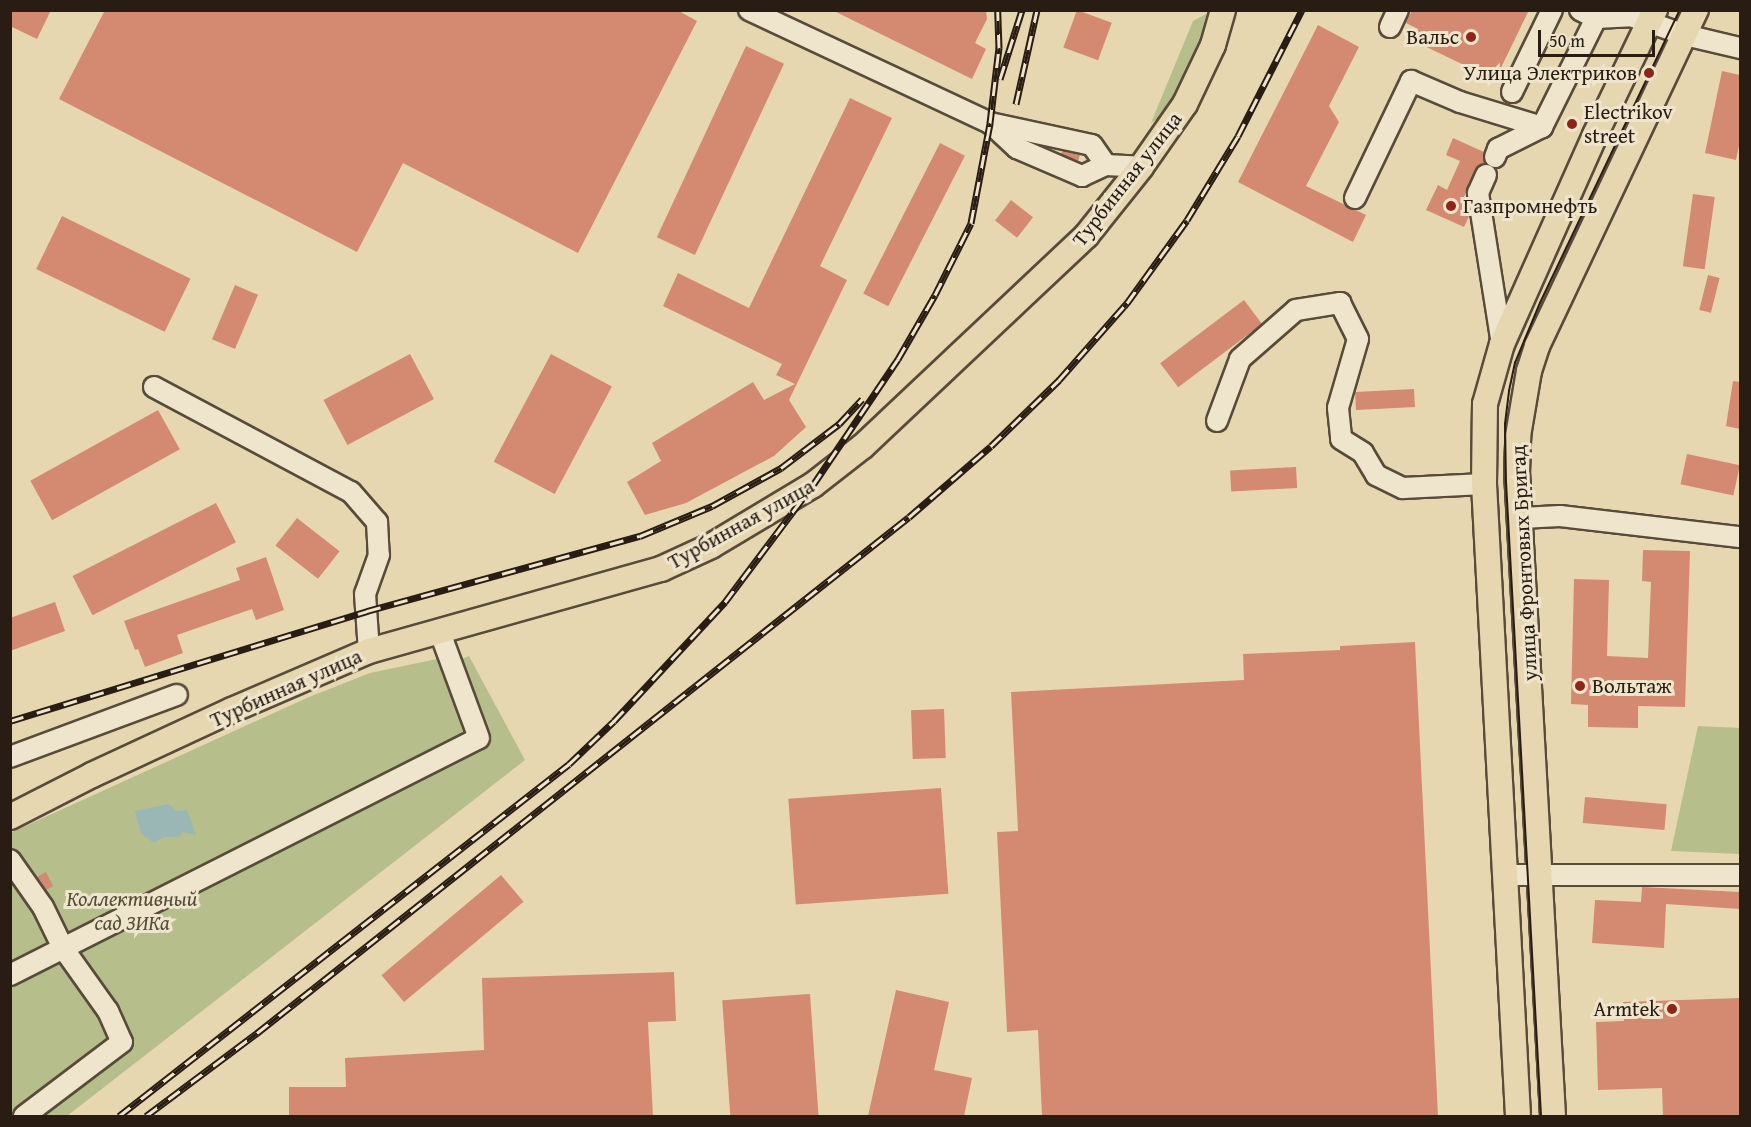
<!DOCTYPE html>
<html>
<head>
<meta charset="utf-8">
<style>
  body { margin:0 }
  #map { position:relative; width:1751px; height:1127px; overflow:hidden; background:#e6d7b0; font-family:"Gentium Book Plus",serif }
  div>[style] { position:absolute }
  .green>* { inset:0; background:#b6be8b }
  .water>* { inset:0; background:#9ab7b5 }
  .building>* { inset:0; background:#d48a71; transform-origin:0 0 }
  .roads { filter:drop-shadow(2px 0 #584b3a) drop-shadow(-2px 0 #584b3a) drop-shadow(0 2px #584b3a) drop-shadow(0 -2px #584b3a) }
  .minor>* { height:20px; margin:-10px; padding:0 10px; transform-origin:10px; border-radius:10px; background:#efe5cc }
  .major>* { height:24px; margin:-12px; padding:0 12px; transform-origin:12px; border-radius:12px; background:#e6d7b0 }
  .tram>* { height:1.5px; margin:-0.75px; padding:0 0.75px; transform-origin:0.75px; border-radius:0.75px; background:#281c13 }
  .rail>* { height:7px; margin-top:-3.5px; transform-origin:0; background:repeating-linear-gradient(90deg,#efe5cc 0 14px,#281c13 0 28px); box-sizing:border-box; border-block:2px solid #281c13 }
  .dots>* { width:16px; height:16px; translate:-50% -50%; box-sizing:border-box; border:3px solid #efe5cc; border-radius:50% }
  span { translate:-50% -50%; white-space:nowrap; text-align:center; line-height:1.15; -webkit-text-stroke:6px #efe5cc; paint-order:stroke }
  .poi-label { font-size:21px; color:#281c13 }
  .right { translate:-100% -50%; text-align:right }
  .left { translate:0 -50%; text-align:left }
  .street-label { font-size:21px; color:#281c13 }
  .park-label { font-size:21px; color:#534d37; font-style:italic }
  .frame { position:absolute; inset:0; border:12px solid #281c13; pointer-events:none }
  .scale { position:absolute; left:1538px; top:30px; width:117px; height:27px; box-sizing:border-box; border:3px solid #281c13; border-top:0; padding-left:8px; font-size:18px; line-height:21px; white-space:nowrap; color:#281c13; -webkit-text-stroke:4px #efe5cc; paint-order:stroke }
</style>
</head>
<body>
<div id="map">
  <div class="green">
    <div style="clip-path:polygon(1208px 13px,1199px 43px,1163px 116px,1151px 123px,1193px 21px)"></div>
    <div style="clip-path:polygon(469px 656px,525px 760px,67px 1116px,11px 1116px,10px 833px,309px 697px,370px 673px,437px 659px,440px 668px)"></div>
    <div style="clip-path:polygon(1698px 726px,1740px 728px,1740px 854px,1671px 851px)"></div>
  </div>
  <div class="water">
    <div style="clip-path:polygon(169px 804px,176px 811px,187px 810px,196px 835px,183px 832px,179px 837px,164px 837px,154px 843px,141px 834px,135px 811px)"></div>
  </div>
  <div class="building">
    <div style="clip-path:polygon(10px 10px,51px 10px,37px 39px,10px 26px)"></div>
    <div style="clip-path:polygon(105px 10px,677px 10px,697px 21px,578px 253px,403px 163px,357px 252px,59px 99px)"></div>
    <div style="clip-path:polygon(832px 10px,986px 10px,987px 19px,975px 43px,986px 49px,972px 79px)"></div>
    <div style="left:1077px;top:10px;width:37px;height:40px;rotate:20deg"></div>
    <div style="clip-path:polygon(1412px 10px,1529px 10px,1495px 80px,1412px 40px,1418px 29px,1406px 23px)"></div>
    <div style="clip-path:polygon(1318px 25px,1359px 47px,1329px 106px,1339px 122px,1306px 186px,1366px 215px,1353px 242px,1238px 182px)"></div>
    <div style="left:746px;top:46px;width:42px;height:211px;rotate:25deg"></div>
    <div style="clip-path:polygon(1722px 71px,1740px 75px,1740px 141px,1736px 160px,1705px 153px)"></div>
    <div style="clip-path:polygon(850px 98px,892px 118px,820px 266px,847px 280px,789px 400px,806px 427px,774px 456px,686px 503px,645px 515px,627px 482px,661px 461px,652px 443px,753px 382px,764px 400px,795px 384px,776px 375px,782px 364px,663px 306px,678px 273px,749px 308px)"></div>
    <div style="clip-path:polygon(1453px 138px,1484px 152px,1485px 163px,1475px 170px,1464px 197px,1467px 198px,1469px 216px,1464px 227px,1426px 210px,1438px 185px,1447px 190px,1460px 161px,1446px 155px)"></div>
    <div style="left:940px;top:143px;width:28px;height:169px;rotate:27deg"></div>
    <div style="clip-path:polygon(1062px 151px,1080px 155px,1078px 161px,1061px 154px)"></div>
    <div style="left:1693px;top:194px;width:22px;height:73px;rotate:8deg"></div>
    <div style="left:1011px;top:200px;width:28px;height:26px;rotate:38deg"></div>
    <div style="left:62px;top:216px;width:143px;height:59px;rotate:26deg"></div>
    <div style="left:1708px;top:275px;width:12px;height:36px;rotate:14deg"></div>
    <div style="left:235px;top:285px;width:25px;height:59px;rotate:23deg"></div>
    <div style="left:1244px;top:300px;width:30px;height:105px;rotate:53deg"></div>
    <div style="left:410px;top:354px;width:51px;height:98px;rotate:62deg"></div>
    <div style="left:551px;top:354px;width:69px;height:122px;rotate:28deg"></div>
    <div style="clip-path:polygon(1733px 381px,1740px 382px,1740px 429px,1726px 426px)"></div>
    <div style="left:1414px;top:389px;width:18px;height:59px;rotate:87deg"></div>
    <div style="left:158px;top:410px;width:45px;height:146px;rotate:61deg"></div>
    <div style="left:1687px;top:454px;width:54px;height:31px;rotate:12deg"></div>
    <div style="left:1296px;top:467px;width:21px;height:66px;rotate:87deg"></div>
    <div style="left:216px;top:503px;width:44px;height:161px;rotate:63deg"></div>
    <div style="left:297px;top:518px;width:54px;height:35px;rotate:38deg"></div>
    <div style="clip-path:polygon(1643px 550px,1690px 551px,1685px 707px,1638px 706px,1638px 728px,1588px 727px,1588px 705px,1571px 704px,1574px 579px,1609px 580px,1607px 656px,1648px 658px,1651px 582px,1642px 581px)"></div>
    <div style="clip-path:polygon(266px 557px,284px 610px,256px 620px,252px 609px,177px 635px,183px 653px,145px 667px,138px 649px,135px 650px,124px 621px,240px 580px,236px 568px)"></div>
    <div style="clip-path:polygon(55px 602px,65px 631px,10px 651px,10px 618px)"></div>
    <div style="clip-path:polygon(1415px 642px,1438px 1116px,1042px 1116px,1038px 1030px,1007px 1032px,997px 832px,1018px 831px,1011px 692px,1244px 680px,1243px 654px,1340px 650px,1340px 646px)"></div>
    <div style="left:944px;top:709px;width:49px;height:33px;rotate:88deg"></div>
    <div style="left:941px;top:788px;width:106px;height:153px;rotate:86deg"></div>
    <div style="left:1585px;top:797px;width:82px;height:26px;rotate:5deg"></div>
    <div style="clip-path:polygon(46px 872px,53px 886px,46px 890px,37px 877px)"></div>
    <div style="left:501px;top:875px;width:35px;height:156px;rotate:50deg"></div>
    <div style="clip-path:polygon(1642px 887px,1740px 892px,1740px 909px,1666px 904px,1664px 948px,1592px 943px,1595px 900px,1641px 902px)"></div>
    <div style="clip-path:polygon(674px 972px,676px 1021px,648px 1022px,653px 1116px,289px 1116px,289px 1087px,346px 1087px,345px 1058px,484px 1050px,482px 978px)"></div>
    <div style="clip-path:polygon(896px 990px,949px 1002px,934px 1070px,972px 1078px,964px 1116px,868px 1116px)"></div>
    <div style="left:810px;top:994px;width:122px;height:88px;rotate:86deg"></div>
    <div style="clip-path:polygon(1740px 998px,1740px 1116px,1663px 1116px,1662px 1088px,1598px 1090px,1596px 1022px,1624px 1021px,1623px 1002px)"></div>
  </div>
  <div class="roads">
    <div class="minor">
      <div style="left:749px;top:10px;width:266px;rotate:25.1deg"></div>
      <div style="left:990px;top:123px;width:104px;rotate:12.2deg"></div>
      <div style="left:1092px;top:145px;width:24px;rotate:55deg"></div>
      <div style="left:1580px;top:10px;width:18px;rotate:27deg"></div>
      <div style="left:1596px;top:18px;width:35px;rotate:-3deg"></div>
      <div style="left:1631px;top:16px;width:57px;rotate:19.4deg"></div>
      <div style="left:1685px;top:35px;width:57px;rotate:13.3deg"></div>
      <div style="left:1390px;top:27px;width:19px;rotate:-65deg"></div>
      <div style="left:1512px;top:92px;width:91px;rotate:-64deg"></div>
      <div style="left:990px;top:123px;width:37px;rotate:43deg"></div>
      <div style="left:1017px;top:148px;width:71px;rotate:23.3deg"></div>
      <div style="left:1082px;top:176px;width:26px;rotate:-25deg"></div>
      <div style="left:1106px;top:165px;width:35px;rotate:3deg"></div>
      <div style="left:1495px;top:157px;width:9px;rotate:-69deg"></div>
      <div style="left:1498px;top:149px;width:49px;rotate:-26.6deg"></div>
      <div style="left:1542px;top:127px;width:122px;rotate:-63.6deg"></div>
      <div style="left:1486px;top:175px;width:20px;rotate:114deg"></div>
      <div style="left:1478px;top:193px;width:153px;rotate:81deg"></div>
      <div style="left:1355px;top:198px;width:130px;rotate:-64.4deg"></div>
      <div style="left:1411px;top:81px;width:53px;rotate:23.2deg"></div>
      <div style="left:1460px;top:102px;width:86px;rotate:17deg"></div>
      <div style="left:154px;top:387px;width:223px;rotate:28.1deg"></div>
      <div style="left:351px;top:492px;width:40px;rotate:49deg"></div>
      <div style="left:377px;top:522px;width:33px;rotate:87deg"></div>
      <div style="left:379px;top:555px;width:41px;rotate:109.7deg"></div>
      <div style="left:365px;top:594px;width:57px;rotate:86deg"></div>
      <div style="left:1217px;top:421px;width:66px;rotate:-69.6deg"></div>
      <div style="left:1240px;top:359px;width:74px;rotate:-41.2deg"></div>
      <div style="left:1296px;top:310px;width:45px;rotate:-9deg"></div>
      <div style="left:1340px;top:303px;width:40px;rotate:63.4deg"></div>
      <div style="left:1358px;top:339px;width:72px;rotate:106.2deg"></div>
      <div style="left:1338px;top:408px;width:31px;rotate:84deg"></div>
      <div style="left:1341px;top:439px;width:26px;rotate:32deg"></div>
      <div style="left:1363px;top:453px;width:26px;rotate:59deg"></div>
      <div style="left:1376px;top:475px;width:30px;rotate:26deg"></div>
      <div style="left:1403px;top:488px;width:81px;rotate:-2.8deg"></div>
      <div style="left:1521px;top:518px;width:39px;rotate:-3deg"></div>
      <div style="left:1560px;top:516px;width:181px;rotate:6.7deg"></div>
      <div style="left:10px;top:757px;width:178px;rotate:-20.4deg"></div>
      <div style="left:10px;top:860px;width:57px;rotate:54.9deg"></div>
      <div style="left:43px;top:907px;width:46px;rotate:64deg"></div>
      <div style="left:63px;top:948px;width:77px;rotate:54.5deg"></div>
      <div style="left:108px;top:1011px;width:34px;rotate:66deg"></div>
      <div style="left:122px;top:1042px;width:123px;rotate:142.9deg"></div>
      <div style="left:1504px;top:875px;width:236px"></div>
      <div style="left:10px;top:975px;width:525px;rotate:-26.81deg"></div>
      <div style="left:479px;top:738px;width:115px;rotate:-110.3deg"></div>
    </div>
    <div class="major">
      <div style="left:10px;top:817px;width:92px;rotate:-27.1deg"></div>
      <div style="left:92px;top:775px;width:154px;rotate:-24.9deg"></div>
      <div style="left:232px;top:710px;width:149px;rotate:-23.3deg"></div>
      <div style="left:369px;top:651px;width:303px;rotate:-15.7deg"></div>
      <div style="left:661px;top:569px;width:55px;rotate:-24.7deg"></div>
      <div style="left:711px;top:546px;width:119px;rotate:-30.9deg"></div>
      <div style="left:813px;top:485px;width:63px;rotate:-38deg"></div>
      <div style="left:863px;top:446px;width:306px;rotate:-43.3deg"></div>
      <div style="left:1086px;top:236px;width:88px;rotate:-51.4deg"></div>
      <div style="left:1141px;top:167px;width:77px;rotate:-55.1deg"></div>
      <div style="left:1185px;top:104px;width:65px;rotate:-64.6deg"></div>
      <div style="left:1213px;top:45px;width:36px;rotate:-74deg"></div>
      <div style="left:1518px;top:1116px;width:633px;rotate:-93.08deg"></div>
      <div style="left:1484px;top:484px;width:80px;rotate:-89.3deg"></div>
      <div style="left:1485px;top:404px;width:62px;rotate:-74.2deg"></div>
      <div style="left:1502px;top:344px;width:229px;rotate:-66deg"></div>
      <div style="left:1595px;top:135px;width:139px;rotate:-64.4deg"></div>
      <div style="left:1553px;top:1116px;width:644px;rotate:-93.2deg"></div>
      <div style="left:1517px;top:473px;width:37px;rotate:-88deg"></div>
      <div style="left:1518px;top:436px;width:66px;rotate:-80.4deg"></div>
      <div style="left:1529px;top:371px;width:26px;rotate:-72deg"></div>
      <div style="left:1537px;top:346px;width:372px;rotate:-64.7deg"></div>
    </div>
  </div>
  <div class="tram">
    <div style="left:1541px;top:1116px;width:634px;rotate:-93.16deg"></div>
    <div style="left:1506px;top:483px;width:59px;rotate:-91deg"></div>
    <div style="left:1505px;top:424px;width:33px;rotate:-83deg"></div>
    <div style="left:1509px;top:391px;width:29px;rotate:-78deg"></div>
    <div style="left:1515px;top:363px;width:65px;rotate:-67.4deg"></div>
    <div style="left:1540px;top:303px;width:325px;rotate:-64.5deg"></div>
  </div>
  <div class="rail">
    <div style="left:1000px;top:79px;width:72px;rotate:-72.3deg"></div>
    <div style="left:1016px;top:104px;width:96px;rotate:-77.4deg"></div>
    <div style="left:10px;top:721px;width:374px;rotate:-17.1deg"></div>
    <div style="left:367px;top:611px;width:283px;rotate:-15.4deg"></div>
    <div style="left:640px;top:536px;width:78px;rotate:-22.6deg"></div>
    <div style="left:712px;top:506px;width:79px;rotate:-28.8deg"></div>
    <div style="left:781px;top:468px;width:73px;rotate:-37.2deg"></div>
    <div style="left:839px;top:424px;width:34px;rotate:-47deg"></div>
    <div style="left:119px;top:1116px;width:571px;rotate:-38.03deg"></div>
    <div style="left:569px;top:764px;width:62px;rotate:-43.7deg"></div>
    <div style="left:614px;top:721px;width:163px;rotate:-47deg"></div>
    <div style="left:725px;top:602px;width:146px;rotate:-53.1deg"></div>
    <div style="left:813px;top:485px;width:152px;rotate:-56deg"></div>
    <div style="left:898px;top:359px;width:74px;rotate:-60deg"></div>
    <div style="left:935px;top:295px;width:80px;rotate:-63.4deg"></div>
    <div style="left:971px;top:223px;width:102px;rotate:-79.2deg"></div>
    <div style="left:990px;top:123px;width:76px;rotate:-83.2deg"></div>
    <div style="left:999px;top:48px;width:38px;rotate:-92deg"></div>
    <div style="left:146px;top:1116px;width:139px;rotate:-36.8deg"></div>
    <div style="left:257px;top:1033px;width:831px;rotate:-38.36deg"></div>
    <div style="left:909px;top:517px;width:108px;rotate:-40.9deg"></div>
    <div style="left:991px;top:446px;width:95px;rotate:-44.1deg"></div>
    <div style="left:1059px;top:380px;width:103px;rotate:-48.6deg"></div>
    <div style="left:1127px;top:303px;width:102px;rotate:-54.1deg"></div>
    <div style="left:1187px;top:220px;width:98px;rotate:-58.7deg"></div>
    <div style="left:1238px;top:136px;width:141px;rotate:-63.1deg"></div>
  </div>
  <div class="dots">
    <div style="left:1471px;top:37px;background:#8f2418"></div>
    <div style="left:1649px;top:73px;background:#8f2418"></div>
    <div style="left:1572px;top:124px;background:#8f2418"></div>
    <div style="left:1451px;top:206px;background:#8f2418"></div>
    <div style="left:1580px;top:686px;background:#8f2418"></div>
    <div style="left:1672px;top:1009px;background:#8f2418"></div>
  </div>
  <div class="poi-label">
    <span class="right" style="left:1459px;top:37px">Вальс</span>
    <span class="right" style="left:1637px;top:73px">Улица Электриков</span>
    <span class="left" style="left:1584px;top:124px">Electrikov<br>street</span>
    <span class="left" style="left:1463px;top:206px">Газпромнефть</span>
    <span class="left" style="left:1592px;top:686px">Вольтаж</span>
    <span class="right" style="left:1660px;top:1009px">Armtek</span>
  </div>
  <div class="street-label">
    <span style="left:1127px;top:179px;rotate:-52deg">Турбинная улица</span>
    <span style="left:741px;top:524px;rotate:-29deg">Турбинная улица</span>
    <span style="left:1524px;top:563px;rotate:-93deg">улица Фронтовых Бригад</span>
    <span style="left:286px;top:688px;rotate:-24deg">Турбинная улица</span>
  </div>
  <div class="park-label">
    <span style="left:132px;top:911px">Коллективный<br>сад ЗИКа</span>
  </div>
  <div class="frame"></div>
  <div class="scale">50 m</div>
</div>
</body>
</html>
